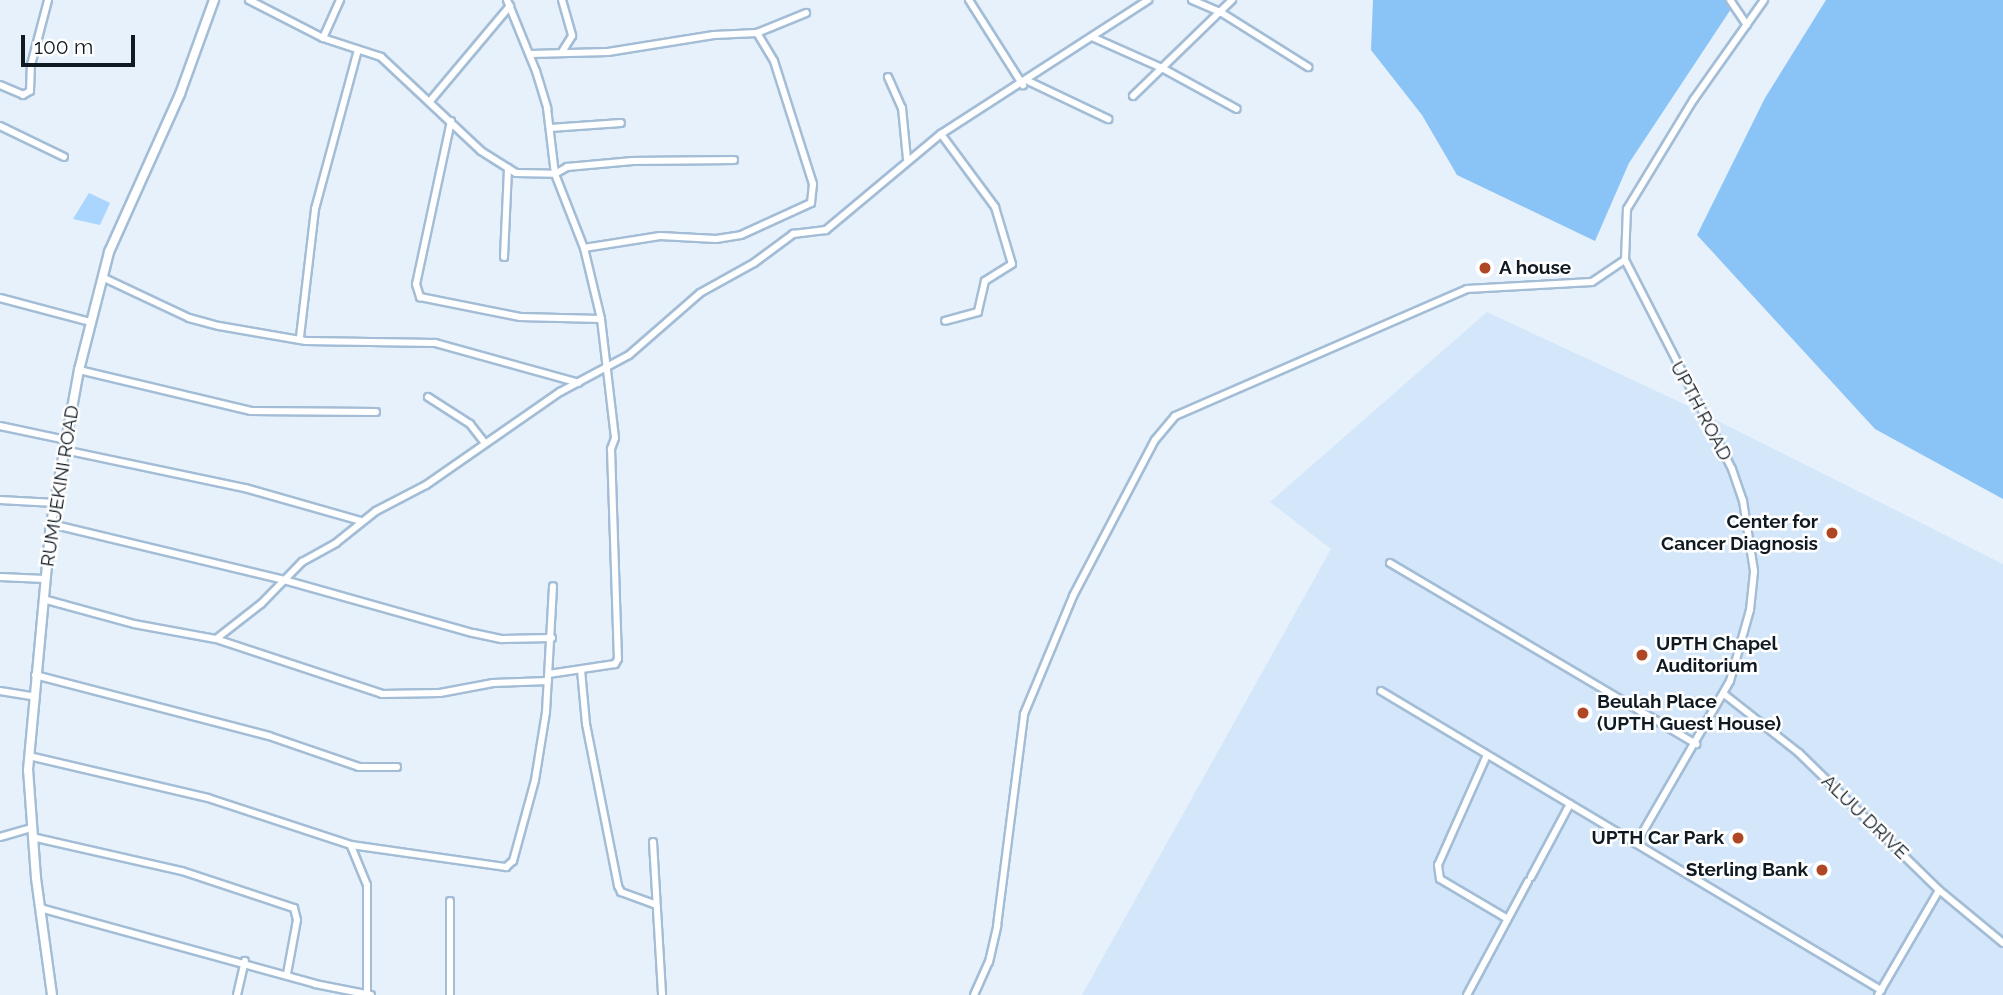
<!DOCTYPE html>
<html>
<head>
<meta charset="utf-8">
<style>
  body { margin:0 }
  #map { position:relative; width:2003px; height:995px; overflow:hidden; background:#e6f1fb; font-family:Raleway,sans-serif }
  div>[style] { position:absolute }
  .built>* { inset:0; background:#d4e7fa }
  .green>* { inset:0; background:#a9d5fe }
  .forest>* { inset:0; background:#8ac3f6 }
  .roads { filter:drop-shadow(2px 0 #a3bdd6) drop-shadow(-2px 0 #a3bdd6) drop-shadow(0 2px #a3bdd6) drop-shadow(0 -2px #a3bdd6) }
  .minor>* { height:6px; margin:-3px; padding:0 3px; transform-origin:3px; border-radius:3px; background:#fff }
  .tertiary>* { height:8px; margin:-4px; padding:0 4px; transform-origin:4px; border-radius:4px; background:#fff }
  .dots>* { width:19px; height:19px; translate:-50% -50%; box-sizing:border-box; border:4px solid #fff; border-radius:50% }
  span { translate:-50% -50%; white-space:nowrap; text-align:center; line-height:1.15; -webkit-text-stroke:5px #fff; paint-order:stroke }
  .poi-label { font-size:19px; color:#101a22; font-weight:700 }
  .left { translate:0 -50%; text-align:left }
  .right { translate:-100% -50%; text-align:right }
  .street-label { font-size:19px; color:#101a22 }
  .scale { position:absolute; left:21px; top:35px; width:114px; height:32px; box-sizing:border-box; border:4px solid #101a22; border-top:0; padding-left:9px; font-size:21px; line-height:24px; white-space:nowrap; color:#101a22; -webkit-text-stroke:5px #fff; paint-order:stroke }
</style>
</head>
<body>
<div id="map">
  <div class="built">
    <div style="clip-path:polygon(1487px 312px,1682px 403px,2003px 564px,2003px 995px,1082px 995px,1331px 549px,1270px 502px)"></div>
  </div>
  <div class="green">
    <div style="clip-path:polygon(89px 193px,110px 203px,100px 225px,73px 219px)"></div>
  </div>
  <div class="forest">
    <div style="clip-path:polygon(1373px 0,1725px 0,1731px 9px,1629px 163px,1595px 241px,1457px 175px,1422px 115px,1371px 50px)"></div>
    <div style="clip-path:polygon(1826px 0,2003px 0,2003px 499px,1875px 429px,1697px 235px,1765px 98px)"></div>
  </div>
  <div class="roads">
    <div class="minor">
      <div style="left:249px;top:0;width:83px;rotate:27.2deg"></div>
      <div style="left:323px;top:38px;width:61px;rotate:18.1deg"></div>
      <div style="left:381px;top:57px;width:137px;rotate:43.2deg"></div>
      <div style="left:481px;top:151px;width:41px;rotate:32.2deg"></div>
      <div style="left:516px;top:173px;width:39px;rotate:1deg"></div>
      <div style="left:555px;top:174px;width:14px;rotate:-30deg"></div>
      <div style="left:567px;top:167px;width:66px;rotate:-5.2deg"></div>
      <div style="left:633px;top:161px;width:101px;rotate:-0.6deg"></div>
      <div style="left:507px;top:0;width:77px;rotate:67.8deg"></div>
      <div style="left:536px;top:71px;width:39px;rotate:73deg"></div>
      <div style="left:547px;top:108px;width:66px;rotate:83.1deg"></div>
      <div style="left:555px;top:174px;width:79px;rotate:68.6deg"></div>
      <div style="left:584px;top:248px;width:73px;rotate:76.5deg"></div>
      <div style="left:601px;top:319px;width:120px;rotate:83.3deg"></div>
      <div style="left:615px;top:438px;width:12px;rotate:110deg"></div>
      <div style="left:611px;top:449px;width:210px;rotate:88.1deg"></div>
      <div style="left:618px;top:659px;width:6px;rotate:121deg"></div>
      <div style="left:615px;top:664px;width:67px;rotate:171.4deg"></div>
      <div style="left:562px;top:0;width:37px;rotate:74deg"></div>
      <div style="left:572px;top:36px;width:19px;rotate:122deg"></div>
      <div style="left:969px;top:0;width:101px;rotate:57.6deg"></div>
      <div style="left:1192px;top:0;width:33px;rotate:23deg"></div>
      <div style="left:1222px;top:13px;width:102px;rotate:32.1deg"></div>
      <div style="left:1730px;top:0;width:30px;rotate:56deg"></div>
      <div style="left:1092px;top:37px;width:77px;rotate:23.9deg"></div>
      <div style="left:1162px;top:68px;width:85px;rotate:28.7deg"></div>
      <div style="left:323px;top:38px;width:42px;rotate:-65.9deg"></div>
      <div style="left:530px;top:54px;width:78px;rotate:-1.5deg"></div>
      <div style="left:608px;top:52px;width:107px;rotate:-9.1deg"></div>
      <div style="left:714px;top:35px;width:43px;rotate:-2.7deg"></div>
      <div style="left:757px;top:33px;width:53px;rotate:-22.2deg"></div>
      <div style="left:888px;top:77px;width:34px;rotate:66deg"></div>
      <div style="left:902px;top:108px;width:51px;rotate:84.4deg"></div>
      <div style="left:1028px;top:81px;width:89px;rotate:25.4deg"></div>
      <div style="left:0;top:85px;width:25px;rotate:23deg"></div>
      <div style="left:23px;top:95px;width:8px;rotate:-30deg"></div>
      <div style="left:30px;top:91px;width:26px;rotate:-88deg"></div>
      <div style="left:31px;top:65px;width:67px;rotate:-75.3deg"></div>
      <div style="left:1133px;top:96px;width:138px;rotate:-44.1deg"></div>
      <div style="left:431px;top:100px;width:123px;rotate:-50deg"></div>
      <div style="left:451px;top:121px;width:167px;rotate:102.1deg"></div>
      <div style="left:416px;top:284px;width:14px;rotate:73deg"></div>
      <div style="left:420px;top:297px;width:102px;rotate:11.3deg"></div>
      <div style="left:520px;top:317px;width:81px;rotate:1.4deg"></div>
      <div style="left:0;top:126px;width:71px;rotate:25.8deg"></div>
      <div style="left:550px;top:128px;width:71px;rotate:-4deg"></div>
      <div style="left:941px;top:134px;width:91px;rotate:53.5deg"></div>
      <div style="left:995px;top:207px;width:59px;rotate:73.4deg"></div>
      <div style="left:1012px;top:264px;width:32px;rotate:148deg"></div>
      <div style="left:985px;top:281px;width:32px;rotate:103deg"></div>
      <div style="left:978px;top:312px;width:34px;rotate:165deg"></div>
      <div style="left:584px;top:248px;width:77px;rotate:-9deg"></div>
      <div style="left:660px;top:236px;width:56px;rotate:3.1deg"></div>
      <div style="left:716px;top:239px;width:25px;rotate:-9deg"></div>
      <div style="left:741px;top:235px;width:77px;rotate:-24.6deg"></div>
      <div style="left:811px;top:203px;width:19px;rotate:-84deg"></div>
      <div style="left:813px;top:184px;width:129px;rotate:-107.6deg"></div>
      <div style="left:774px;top:61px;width:33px;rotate:-121deg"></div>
      <div style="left:504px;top:257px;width:89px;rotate:-87.4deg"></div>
      <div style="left:102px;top:277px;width:96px;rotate:25.2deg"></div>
      <div style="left:189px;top:318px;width:31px;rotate:15deg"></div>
      <div style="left:219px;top:326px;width:88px;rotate:9.8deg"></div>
      <div style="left:306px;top:341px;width:129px;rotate:0.9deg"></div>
      <div style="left:435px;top:343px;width:149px;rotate:15.5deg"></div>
      <div style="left:0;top:298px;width:93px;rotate:14.9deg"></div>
      <div style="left:300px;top:337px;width:129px;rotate:-83.3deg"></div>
      <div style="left:315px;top:209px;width:165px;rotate:-74.9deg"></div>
      <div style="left:79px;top:370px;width:177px;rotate:13.4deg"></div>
      <div style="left:251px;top:411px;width:125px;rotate:0.5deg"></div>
      <div style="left:428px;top:397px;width:50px;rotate:32.7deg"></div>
      <div style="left:470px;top:424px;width:24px;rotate:52deg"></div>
      <div style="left:0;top:426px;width:67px;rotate:12deg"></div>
      <div style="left:64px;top:450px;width:185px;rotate:11.9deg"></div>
      <div style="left:245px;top:488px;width:121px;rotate:15.9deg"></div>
      <div style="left:0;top:500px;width:55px;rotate:3.1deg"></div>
      <div style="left:51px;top:524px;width:240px;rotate:13.5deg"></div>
      <div style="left:284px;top:580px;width:196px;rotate:15.7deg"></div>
      <div style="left:473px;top:633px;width:30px;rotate:12deg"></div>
      <div style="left:502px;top:639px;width:50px;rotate:-1.1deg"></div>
      <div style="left:1390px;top:563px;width:356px;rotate:30.6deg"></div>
      <div style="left:0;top:577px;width:45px;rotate:2.5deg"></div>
      <div style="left:43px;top:599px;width:94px;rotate:15.4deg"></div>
      <div style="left:134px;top:624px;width:83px;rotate:10.4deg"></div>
      <div style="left:216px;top:639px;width:175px;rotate:18.3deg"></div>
      <div style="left:382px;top:694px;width:58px;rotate:-1deg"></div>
      <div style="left:440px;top:693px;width:54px;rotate:-10.7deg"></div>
      <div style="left:493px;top:683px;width:55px;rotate:-2.1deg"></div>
      <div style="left:216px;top:639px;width:57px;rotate:-37.9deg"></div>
      <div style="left:261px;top:604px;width:59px;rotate:-45.7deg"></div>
      <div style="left:302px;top:562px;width:39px;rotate:-29deg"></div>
      <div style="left:336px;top:543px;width:51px;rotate:-38.7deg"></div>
      <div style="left:376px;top:511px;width:56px;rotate:-27.5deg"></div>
      <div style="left:426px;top:485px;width:163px;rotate:-34.8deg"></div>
      <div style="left:560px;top:392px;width:78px;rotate:-28.2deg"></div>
      <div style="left:629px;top:355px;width:94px;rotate:-41.1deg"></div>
      <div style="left:700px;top:293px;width:62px;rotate:-29.1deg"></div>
      <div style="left:754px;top:263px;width:49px;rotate:-36.6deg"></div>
      <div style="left:793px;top:234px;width:33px;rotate:-7deg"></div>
      <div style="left:826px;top:230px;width:150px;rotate:-39.9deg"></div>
      <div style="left:941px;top:134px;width:247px;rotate:-32.9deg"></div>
      <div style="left:581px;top:670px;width:54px;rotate:84.7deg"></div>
      <div style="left:586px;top:724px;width:165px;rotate:78.8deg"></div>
      <div style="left:618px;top:886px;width:7px;rotate:63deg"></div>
      <div style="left:621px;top:892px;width:37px;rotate:20deg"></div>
      <div style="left:35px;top:675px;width:242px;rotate:14.6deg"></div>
      <div style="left:269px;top:736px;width:95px;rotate:19deg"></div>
      <div style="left:359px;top:767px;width:38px"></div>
      <div style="left:0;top:691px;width:33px;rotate:9deg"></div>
      <div style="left:1381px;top:691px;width:583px;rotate:30.88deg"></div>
      <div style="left:1724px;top:694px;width:95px;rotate:38.2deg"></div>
      <div style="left:1799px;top:753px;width:196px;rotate:44.4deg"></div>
      <div style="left:1939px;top:890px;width:83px;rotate:39.6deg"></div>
      <div style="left:1487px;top:755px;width:120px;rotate:114deg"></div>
      <div style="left:1438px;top:865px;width:14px;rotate:82deg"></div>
      <div style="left:1440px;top:879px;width:77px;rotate:30.6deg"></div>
      <div style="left:29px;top:756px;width:184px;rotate:13.2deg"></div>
      <div style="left:208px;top:798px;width:151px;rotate:18.2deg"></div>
      <div style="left:351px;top:845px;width:157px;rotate:8.1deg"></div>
      <div style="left:506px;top:867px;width:9px;rotate:-41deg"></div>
      <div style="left:513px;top:861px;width:84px;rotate:-74.8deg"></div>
      <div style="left:535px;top:780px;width:69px;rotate:-80.8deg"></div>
      <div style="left:546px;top:712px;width:126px;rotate:-86.8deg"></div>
      <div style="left:0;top:837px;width:33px;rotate:-16deg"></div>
      <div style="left:32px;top:837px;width:154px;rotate:12.8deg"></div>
      <div style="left:182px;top:871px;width:118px;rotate:18.3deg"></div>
      <div style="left:294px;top:908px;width:12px;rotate:76deg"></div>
      <div style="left:297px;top:920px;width:55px;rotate:100.5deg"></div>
      <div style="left:653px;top:842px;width:153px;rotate:86.6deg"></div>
      <div style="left:1637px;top:842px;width:186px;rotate:-60deg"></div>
      <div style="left:1730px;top:681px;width:74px;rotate:-74.3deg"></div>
      <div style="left:1750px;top:610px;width:39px;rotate:-84deg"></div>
      <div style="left:1754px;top:571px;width:71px;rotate:-98.9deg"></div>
      <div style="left:1743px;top:501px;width:34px;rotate:-109deg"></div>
      <div style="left:1732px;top:469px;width:235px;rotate:-117.1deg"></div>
      <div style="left:1625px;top:260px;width:51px;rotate:-87.8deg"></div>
      <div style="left:1627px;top:209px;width:129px;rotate:-58.7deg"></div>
      <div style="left:1694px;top:99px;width:121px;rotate:-54.7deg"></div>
      <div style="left:351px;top:846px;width:42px;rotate:67.7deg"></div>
      <div style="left:367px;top:885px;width:109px;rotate:90deg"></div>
      <div style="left:1531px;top:877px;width:83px;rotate:-61.9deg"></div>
      <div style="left:40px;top:908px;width:285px;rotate:15.4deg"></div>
      <div style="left:315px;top:984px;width:57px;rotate:11.1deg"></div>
      <div style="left:237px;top:995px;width:35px;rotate:-77deg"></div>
      <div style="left:450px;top:995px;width:94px;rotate:-90deg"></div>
      <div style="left:974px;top:995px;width:36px;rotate:-66deg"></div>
      <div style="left:989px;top:962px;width:37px;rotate:-77deg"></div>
      <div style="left:997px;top:926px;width:214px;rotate:-82.7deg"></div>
      <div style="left:1024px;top:714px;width:128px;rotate:-67.4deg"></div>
      <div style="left:1073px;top:596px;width:176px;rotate:-62.3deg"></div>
      <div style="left:1155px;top:440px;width:31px;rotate:-50deg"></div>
      <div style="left:1175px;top:416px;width:318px;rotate:-23.5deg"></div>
      <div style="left:1467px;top:289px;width:125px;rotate:-3.2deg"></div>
      <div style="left:1592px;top:282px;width:40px;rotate:-34deg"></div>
      <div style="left:1467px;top:995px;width:129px;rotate:-61.8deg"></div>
      <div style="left:1878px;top:995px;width:121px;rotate:-59.8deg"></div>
    </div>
    <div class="tertiary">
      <div style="left:52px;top:995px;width:118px;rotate:-97.8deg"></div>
      <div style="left:36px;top:878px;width:108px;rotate:-94.2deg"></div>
      <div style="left:28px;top:770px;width:247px;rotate:-84.7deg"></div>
      <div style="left:51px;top:524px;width:157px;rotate:-79.7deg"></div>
      <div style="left:79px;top:370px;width:122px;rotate:-75.7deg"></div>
      <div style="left:109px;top:252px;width:173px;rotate:-65.8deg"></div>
      <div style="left:180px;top:94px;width:100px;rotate:-70.1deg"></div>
    </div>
  </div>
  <div class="dots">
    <div style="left:1485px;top:268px;background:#af4725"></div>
    <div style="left:1832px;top:533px;background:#af4725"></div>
    <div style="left:1642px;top:655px;background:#af4725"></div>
    <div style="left:1583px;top:713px;background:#af4725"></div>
    <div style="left:1738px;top:838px;background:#af4725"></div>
    <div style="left:1822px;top:870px;background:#af4725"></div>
  </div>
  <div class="poi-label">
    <span class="left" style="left:1499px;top:268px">A house</span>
    <span class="right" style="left:1818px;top:533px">Center for<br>Cancer Diagnosis</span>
    <span class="left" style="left:1656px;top:655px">UPTH Chapel<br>Auditorium</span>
    <span class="left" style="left:1597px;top:713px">Beulah Place<br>(UPTH Guest House)</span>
    <span class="right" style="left:1724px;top:838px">UPTH Car Park</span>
    <span class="right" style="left:1808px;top:870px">Sterling Bank</span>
  </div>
  <div class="street-label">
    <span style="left:1701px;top:411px;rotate:62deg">UPTH ROAD</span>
    <span style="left:60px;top:486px;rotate:-81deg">RUMUEKINI ROAD</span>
    <span style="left:1865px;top:817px;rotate:44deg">ALUU DRIVE</span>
  </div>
  <div class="scale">100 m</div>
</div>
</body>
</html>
